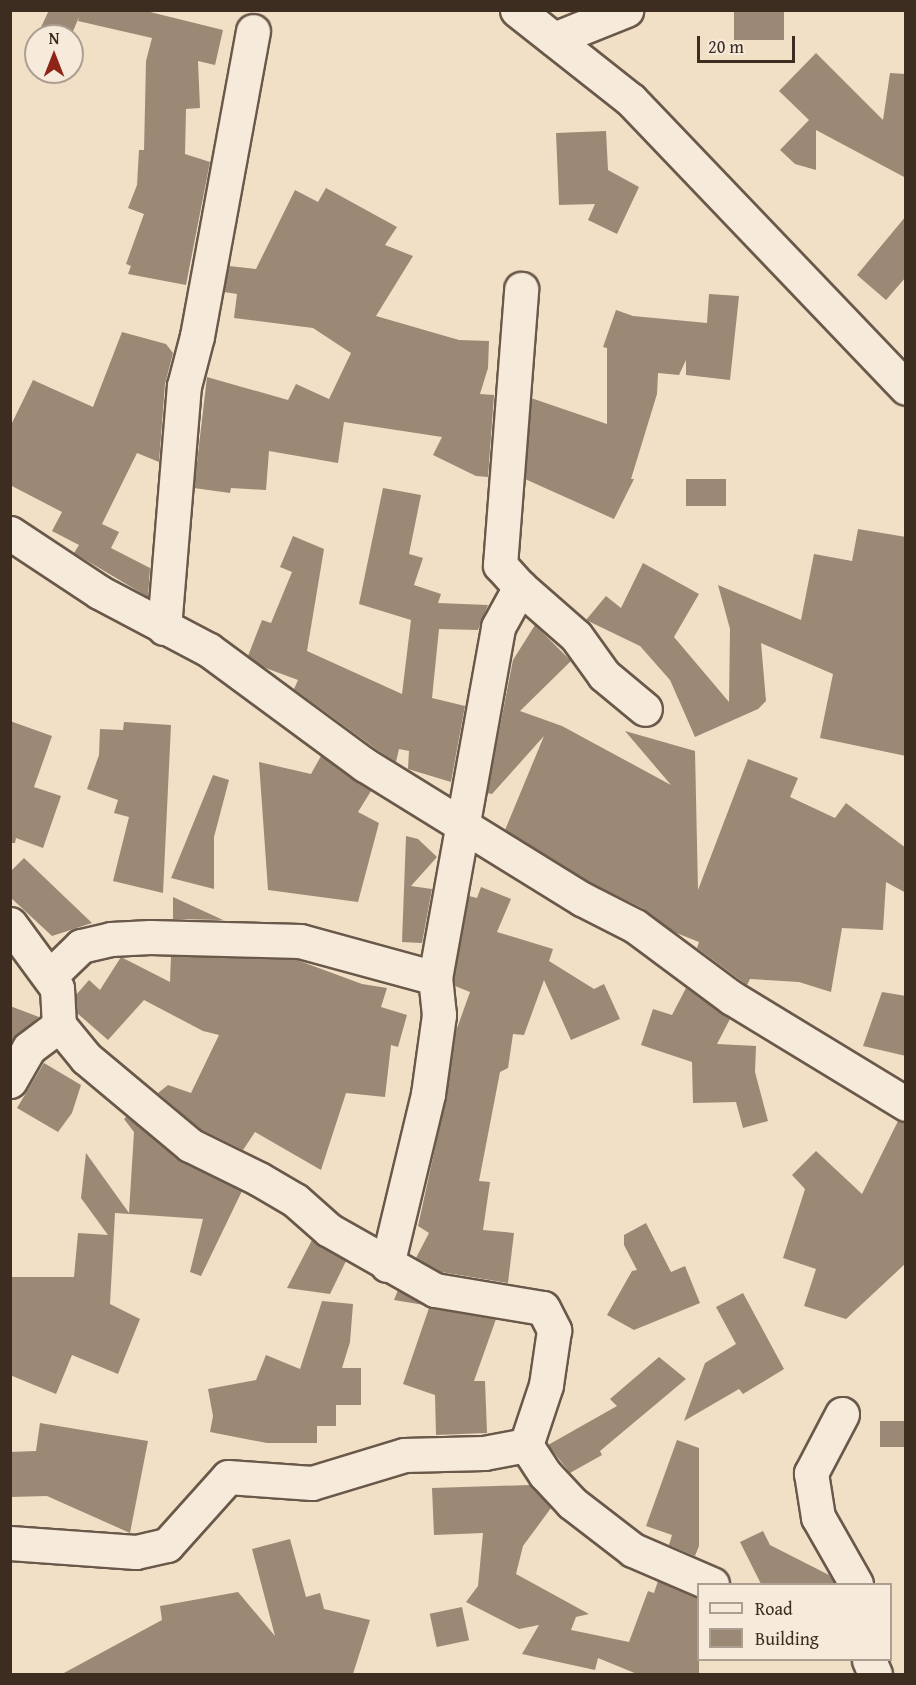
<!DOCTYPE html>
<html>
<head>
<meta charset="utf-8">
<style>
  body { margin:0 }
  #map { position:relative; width:916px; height:1685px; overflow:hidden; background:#f1dfc6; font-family:"Gentium Book Plus",serif }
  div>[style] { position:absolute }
  .building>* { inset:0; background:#9b8976; transform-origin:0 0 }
  .roads { filter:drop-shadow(2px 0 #6a594a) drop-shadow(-2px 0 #6a594a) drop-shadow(0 2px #6a594a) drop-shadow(0 -2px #6a594a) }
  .minor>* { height:33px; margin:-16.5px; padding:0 16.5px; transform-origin:16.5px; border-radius:16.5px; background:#f6eada }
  span { translate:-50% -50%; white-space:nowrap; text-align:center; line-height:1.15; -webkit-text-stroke:5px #f6eada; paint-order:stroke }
  .frame { position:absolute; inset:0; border:12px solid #3d2c20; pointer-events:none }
  .legend { position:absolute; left:697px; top:1583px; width:195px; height:78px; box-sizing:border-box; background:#f6eada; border:2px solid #ac9e90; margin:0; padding:8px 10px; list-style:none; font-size:18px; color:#3d2c20 }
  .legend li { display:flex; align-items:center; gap:12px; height:30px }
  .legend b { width:30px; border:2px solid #ac9e90 }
  .north { position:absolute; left:24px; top:24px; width:60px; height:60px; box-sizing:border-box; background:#f6eada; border:2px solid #ac9e90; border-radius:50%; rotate:0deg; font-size:16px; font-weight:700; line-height:24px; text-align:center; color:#3d2c20 }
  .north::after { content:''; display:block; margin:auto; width:21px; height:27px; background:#8f2418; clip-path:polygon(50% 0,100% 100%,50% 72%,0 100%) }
  .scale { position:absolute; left:697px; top:36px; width:98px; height:27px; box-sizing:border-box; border:3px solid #3d2c20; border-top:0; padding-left:8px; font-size:18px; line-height:21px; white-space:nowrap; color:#3d2c20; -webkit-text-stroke:4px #f6eada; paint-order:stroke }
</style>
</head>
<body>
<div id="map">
  <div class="building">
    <div style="clip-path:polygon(49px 10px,142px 10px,223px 30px,215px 65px,198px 61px,200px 108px,186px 109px,185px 154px,210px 162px,186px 285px,128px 274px,131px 266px,126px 264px,144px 214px,128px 208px,137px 185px,139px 150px,144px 150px,146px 61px,152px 38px,78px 21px,79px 17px,71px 36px,37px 36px)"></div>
    <div style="left:734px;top:10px;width:50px;height:30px"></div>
    <div style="clip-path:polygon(816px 53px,883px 120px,890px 73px,906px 74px,906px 178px,816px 130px,816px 170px,795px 164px,780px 150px,809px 120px,779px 91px)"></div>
    <div style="clip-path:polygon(606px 131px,608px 170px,639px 187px,617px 234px,588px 220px,595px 204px,559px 205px,556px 133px)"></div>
    <div style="clip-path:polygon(326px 188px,397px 227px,385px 245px,413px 256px,376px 316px,459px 340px,489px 341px,488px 368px,480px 394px,494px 395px,488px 477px,476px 476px,433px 455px,442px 437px,344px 422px,338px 463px,269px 451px,266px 490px,231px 488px,230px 493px,194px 488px,207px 377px,288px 400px,296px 384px,329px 399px,351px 353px,313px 328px,234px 318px,237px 294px,224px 292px,229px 266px,256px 269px,295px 190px,318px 202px)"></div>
    <div style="clip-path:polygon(906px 216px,906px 277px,886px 300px,857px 275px)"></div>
    <div style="clip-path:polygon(709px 294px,739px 296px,730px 380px,686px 375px,686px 360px,679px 375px,658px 373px,657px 394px,631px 479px,634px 479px,614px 519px,525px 479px,531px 398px,607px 424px,607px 348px,603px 347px,616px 310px,633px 316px,707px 323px)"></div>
    <div style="clip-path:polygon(122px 332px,166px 344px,173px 353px,165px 384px,159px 462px,137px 453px,102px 524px,119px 532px,111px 548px,150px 568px,148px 597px,74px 553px,79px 545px,52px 531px,62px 512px,10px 485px,10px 427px,33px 380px,93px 407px)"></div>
    <div style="left:686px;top:479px;width:40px;height:27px"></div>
    <div style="clip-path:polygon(383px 488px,421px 495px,409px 554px,423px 558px,414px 585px,441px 594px,438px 603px,488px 605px,478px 630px,439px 629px,432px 698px,465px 706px,451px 782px,408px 769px,409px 751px,399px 749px,396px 762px,376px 749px,294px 689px,298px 680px,263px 667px,248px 656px,262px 620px,271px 623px,292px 572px,280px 567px,293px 536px,324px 549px,307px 651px,402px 694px,411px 620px,359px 604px)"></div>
    <div style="clip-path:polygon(858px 529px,906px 537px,906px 756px,820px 738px,833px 674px,761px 643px,766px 701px,758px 709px,695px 737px,670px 680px,640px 646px,586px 620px,606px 596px,621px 608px,643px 563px,699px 594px,674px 637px,729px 702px,730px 629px,718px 585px,801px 620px,814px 554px,852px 561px)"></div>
    <div style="clip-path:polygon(535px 625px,571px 661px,520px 711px,562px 726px,671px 785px,625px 731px,695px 751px,698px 890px,748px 759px,798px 778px,790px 797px,835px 818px,846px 803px,906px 848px,906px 893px,886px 882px,883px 930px,842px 928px,831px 992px,799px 982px,750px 979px,747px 985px,697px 948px,699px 942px,674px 932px,644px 909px,591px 883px,505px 830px,544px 736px,492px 794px,487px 793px,513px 660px)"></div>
    <div style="clip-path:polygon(10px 721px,52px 736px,34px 787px,61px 796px,43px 848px,16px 838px,15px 843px,10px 843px)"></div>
    <div style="clip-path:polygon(124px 722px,171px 725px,163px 893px,113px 881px,129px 817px,114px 813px,118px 800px,87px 789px,99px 755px,100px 729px,123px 730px)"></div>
    <div style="clip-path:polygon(321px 756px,371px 791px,358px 812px,379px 823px,358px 902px,268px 890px,259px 762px,311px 774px)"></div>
    <div style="clip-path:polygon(213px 775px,229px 780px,214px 837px,214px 889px,171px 878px)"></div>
    <div style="clip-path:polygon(406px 836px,418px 839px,437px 857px,411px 886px,432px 889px,422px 943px,402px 942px)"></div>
    <div style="clip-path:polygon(24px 858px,92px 923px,52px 936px,10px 897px,10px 872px)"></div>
    <div style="clip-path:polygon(481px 887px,511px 899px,497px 932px,553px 949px,549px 961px,594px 989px,604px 984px,620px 1019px,571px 1040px,544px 980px,524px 1035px,513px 1034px,508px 1068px,500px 1072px,479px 1181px,490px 1182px,483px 1230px,514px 1233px,508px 1283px,441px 1272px,416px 1258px,429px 1233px,418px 1226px,446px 1098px,456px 1031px,470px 992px,455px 986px,454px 979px,469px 896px,477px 898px)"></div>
    <div style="clip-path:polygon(173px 897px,223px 920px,173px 919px)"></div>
    <div style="clip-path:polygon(171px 956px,297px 960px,362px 984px,387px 988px,381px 1007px,407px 1015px,398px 1047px,391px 1045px,385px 1097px,346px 1093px,321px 1170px,255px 1132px,243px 1150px,200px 1129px,158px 1093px,168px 1085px,191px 1093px,219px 1035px,203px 1031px,144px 1000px,108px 1040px,77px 1013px,76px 995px,89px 980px,100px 990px,121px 957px,170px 982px)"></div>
    <div style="clip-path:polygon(686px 988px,730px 1019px,717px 1044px,756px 1046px,755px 1072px,768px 1121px,743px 1128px,736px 1102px,693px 1103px,692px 1062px,641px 1045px,653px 1009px,672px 1015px)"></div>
    <div style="clip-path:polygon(882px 992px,906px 996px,906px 1056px,863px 1046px)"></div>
    <div style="clip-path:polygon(10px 1006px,39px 1017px,10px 1043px)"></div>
    <div style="clip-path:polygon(44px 1063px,81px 1085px,72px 1113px,58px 1132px,17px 1108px)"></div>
    <div style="clip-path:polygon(127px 1116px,178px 1160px,242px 1191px,201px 1276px,190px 1272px,203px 1219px,115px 1213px,110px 1304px,140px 1319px,118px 1374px,72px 1355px,56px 1394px,10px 1375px,10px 1277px,74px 1277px,78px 1233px,108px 1235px,81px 1198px,86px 1153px,129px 1213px,134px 1132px,124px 1119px)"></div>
    <div style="clip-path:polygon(898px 1121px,906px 1123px,906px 1263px,846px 1319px,804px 1306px,816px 1269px,783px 1258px,805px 1189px,792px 1175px,816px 1151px,862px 1194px)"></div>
    <div style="clip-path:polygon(646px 1223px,671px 1272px,685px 1266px,700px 1303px,634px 1330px,607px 1315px,632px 1271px,637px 1270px,624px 1245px,624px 1235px)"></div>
    <div style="clip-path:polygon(312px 1240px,346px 1261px,330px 1294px,287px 1288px)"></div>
    <div style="clip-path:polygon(398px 1290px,424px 1305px,394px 1300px)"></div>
    <div style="clip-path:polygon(743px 1293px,784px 1369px,743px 1394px,739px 1389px,684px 1421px,705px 1363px,736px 1344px,716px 1307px)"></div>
    <div style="clip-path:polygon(322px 1301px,353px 1304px,350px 1342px,342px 1368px,361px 1368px,361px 1405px,336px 1405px,336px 1426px,317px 1426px,317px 1443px,267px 1443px,210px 1432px,213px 1416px,208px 1389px,256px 1380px,266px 1355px,300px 1369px)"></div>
    <div style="clip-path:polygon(429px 1308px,496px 1319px,474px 1381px,485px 1381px,487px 1433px,436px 1435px,435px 1395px,403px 1384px)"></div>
    <div style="clip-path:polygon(659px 1357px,686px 1379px,600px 1451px,602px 1455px,570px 1473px,548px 1445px,617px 1406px,610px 1399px)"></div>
    <div style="left:880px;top:1421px;width:24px;height:26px"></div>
    <div style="clip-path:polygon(40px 1423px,148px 1441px,130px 1533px,47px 1496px,10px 1497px,10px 1452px,36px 1451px)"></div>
    <div style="clip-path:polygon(677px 1440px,699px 1448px,699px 1546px,695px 1556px,669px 1545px,672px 1535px,646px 1526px)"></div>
    <div style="clip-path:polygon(530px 1485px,551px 1508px,523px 1546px,516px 1574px,589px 1614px,576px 1617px,571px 1630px,629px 1642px,648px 1591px,654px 1593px,658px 1581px,699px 1599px,699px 1674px,637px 1674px,598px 1658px,595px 1670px,522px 1654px,539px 1625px,519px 1629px,466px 1602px,478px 1586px,483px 1533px,434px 1535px,432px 1488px)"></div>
    <div style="clip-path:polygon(763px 1531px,770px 1545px,829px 1575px,835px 1584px,761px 1584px,740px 1542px)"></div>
    <div style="clip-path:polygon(290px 1539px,306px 1597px,320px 1593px,324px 1609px,370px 1620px,353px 1674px,62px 1674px,162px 1620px,160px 1606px,238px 1592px,275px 1636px,252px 1549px)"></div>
    <div style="left:462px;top:1607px;width:34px;height:33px;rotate:78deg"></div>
  </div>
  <div class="roads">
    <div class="minor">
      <div style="left:517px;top:10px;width:145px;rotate:38.3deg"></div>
      <div style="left:631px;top:100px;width:398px;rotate:46.3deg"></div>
      <div style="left:554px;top:39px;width:78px;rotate:-21.9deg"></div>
      <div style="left:10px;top:533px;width:107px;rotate:33.5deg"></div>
      <div style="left:99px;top:592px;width:124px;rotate:27.8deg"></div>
      <div style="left:209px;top:650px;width:194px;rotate:36.4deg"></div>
      <div style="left:365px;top:765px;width:255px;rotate:31.7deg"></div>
      <div style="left:582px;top:899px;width:59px;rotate:27deg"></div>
      <div style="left:635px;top:926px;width:121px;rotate:36.6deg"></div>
      <div style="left:732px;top:998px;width:204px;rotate:31.3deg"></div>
      <div style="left:520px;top:587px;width:74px;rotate:41.2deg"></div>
      <div style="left:576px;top:636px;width:48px;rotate:54.3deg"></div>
      <div style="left:604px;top:675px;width:53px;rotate:39.7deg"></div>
      <div style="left:164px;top:628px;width:243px;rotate:-85.3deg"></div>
      <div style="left:184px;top:386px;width:52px;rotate:-75.4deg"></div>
      <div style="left:197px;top:336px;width:310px;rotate:-79.6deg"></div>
      <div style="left:10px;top:924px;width:79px;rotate:53.7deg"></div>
      <div style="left:57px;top:988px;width:37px;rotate:87deg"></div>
      <div style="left:59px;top:1025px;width:43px;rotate:50.7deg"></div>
      <div style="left:86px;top:1058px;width:136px;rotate:39.9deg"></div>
      <div style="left:190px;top:1145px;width:77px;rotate:26.2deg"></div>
      <div style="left:259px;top:1179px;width:42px;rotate:30.3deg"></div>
      <div style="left:295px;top:1200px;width:45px;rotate:41.4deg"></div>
      <div style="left:329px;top:1230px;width:122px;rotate:29.5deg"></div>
      <div style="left:435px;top:1290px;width:109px;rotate:9.5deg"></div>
      <div style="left:543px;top:1308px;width:25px;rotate:63deg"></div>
      <div style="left:554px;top:1330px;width:56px;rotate:98.3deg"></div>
      <div style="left:546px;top:1385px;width:63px;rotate:108.4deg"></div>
      <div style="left:526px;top:1445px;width:35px;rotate:57deg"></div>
      <div style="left:545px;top:1474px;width:40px;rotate:47deg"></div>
      <div style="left:572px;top:1503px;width:77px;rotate:37.6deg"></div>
      <div style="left:633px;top:1550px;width:86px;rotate:23.3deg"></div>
      <div style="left:50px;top:976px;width:43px;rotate:-44.1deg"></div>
      <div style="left:81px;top:946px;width:31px;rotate:-13deg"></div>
      <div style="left:111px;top:939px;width:39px;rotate:-3deg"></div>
      <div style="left:150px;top:937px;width:150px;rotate:1.5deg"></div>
      <div style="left:300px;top:941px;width:140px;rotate:15.3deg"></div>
      <div style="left:10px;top:1081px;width:38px;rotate:-60deg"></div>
      <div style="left:29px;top:1048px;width:38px;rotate:-37deg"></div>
      <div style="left:387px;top:1265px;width:176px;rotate:-76.5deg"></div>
      <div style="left:428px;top:1094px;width:80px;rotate:-82.1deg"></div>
      <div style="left:439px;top:1015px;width:37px;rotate:-96deg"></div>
      <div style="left:435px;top:978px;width:357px;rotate:-79.8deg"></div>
      <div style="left:498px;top:627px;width:46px;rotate:-61.2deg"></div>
      <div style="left:520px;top:587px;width:30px;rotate:-132deg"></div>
      <div style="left:500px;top:565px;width:277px;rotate:-85.6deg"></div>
      <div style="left:842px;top:1414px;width:67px;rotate:117.7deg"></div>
      <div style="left:811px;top:1473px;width:45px;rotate:81deg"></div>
      <div style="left:818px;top:1517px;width:77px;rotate:60.4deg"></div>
      <div style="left:10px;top:1543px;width:126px;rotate:4.1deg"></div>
      <div style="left:136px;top:1552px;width:32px;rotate:-13deg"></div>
      <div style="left:167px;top:1545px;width:91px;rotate:-48.1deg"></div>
      <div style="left:228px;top:1477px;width:84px;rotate:4.1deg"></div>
      <div style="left:312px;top:1483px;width:96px;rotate:-16.9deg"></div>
      <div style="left:404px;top:1455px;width:80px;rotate:-1.4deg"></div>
      <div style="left:484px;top:1453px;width:43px;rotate:-10.8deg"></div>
      <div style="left:869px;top:1660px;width:15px;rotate:67deg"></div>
    </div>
  </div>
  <div class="frame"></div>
  <ul class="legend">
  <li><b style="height:8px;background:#f6eada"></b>Road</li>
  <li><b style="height:16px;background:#9b8976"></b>Building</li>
  </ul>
  <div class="north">N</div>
  <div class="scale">20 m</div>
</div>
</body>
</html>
